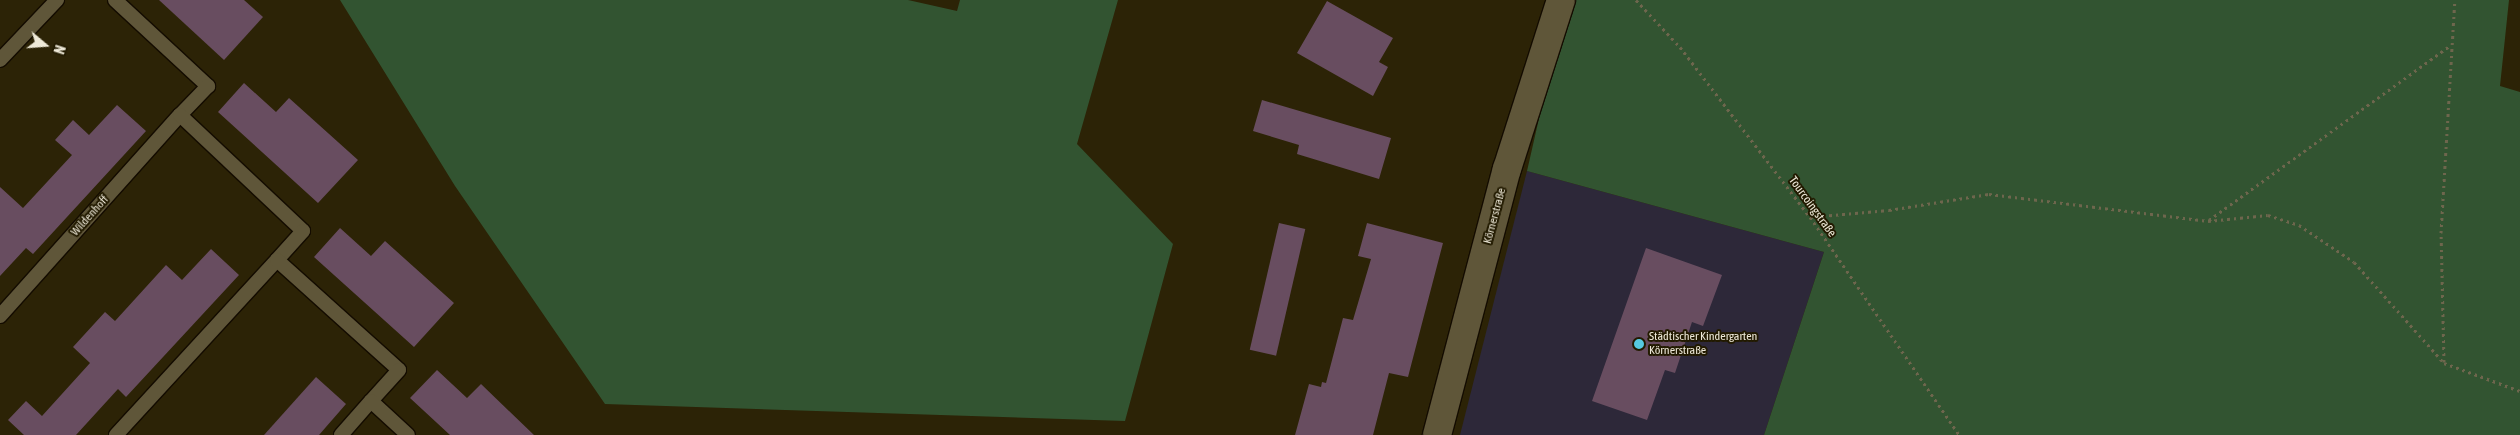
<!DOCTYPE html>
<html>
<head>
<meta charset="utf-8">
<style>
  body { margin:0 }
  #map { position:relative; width:2520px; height:435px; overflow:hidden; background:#2c2306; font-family:"Asap Condensed",sans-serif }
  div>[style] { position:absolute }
  .education>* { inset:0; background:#2d2839 }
  .green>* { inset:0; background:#325431 }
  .building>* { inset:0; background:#684d60; transform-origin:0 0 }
  .path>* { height:3px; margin-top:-1.5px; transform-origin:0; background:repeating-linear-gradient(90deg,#6e664d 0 2.5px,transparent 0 6.5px) }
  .roads { filter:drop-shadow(1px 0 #140c00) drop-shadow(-1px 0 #140c00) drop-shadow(0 1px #140c00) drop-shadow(0 -1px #140c00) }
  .lane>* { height:14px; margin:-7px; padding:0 7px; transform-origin:7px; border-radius:7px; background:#5f5639 }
  .street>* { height:28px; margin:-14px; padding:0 14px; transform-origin:14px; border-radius:14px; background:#5f5639 }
  .dots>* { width:14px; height:14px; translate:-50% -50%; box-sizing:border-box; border:2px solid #221a00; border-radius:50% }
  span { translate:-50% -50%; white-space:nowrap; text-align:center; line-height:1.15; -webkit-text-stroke:4px #221a00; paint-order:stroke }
  .street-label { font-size:12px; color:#eee9d8 }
  .poi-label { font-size:12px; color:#eee9d8 }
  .left { translate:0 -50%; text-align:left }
  .north { position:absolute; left:20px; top:20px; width:50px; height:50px; -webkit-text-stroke:4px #221a00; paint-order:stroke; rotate:108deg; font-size:14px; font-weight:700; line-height:20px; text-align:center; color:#eee9d8 }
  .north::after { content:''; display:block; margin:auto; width:18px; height:22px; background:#eee9d8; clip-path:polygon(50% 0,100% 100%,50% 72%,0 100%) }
</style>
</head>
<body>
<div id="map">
  <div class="education">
    <div style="clip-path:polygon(1527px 171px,1824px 252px,1764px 435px,1460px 435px)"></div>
  </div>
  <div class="green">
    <div style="clip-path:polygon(340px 0,908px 0,957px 11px,960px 0,1118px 0,1077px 144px,1173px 244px,1125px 421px,605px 404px,455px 186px)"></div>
    <div style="clip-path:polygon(1572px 0,2509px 0,2500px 86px,2520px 92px,2520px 435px,1764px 435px,1824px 252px,1527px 171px,1553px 57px)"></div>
  </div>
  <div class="building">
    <div style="clip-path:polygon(159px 0,244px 0,263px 17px,224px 60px)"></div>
    <div style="clip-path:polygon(1327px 1px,1393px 38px,1379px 62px,1388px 67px,1373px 96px,1297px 53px)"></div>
    <div style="clip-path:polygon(244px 83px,276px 112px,289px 98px,358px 160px,318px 203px,218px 112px)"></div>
    <div style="clip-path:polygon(1262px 100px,1391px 138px,1379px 179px,1297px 154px,1299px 145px,1253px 131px)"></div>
    <div style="clip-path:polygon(117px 105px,146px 131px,33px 254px,26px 248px,0 276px,0 187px,23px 208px,72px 155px,55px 140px,73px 120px,89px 135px)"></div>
    <div style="left:1279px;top:223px;width:27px;height:130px;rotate:13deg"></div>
    <div style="clip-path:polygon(1367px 223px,1443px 243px,1408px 377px,1389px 373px,1373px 435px,1295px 435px,1309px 384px,1321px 387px,1322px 382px,1326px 383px,1343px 318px,1353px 320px,1371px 259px,1358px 256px)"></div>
    <div style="clip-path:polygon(340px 228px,371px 256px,385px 241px,454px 303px,414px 347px,314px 257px)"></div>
    <div style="clip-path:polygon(1646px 248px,1722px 275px,1703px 326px,1692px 322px,1675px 373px,1665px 370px,1647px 420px,1592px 401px)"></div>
    <div style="clip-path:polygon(211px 249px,239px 275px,126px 397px,118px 389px,76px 435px,24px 435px,8px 420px,26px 401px,42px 416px,90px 363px,73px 347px,105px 312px,115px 321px,166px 265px,182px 280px)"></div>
    <div style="clip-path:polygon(437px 370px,467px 398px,481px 384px,534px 435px,450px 435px,410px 398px)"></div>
    <div style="clip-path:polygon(316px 377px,346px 404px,319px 435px,264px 435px)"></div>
  </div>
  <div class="path">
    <div style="left:1636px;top:0;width:64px;rotate:46.9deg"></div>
    <div style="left:1680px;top:47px;width:214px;rotate:52.6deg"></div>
    <div style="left:1810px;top:217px;width:264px;rotate:55.6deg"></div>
    <div style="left:1810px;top:217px;width:79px;rotate:-5.1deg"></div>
    <div style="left:1889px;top:210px;width:101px;rotate:-9.1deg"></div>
    <div style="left:1989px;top:194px;width:221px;rotate:7deg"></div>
    <div style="left:2208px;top:221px;width:60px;rotate:-5.7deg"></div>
    <div style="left:2268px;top:215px;width:33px;rotate:18deg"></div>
    <div style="left:2299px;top:225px;width:66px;rotate:33.9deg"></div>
    <div style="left:2354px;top:262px;width:135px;rotate:48.3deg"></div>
    <div style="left:2444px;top:363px;width:81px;rotate:20.2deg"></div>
    <div style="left:2209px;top:220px;width:296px;rotate:-35.9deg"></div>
    <div style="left:2444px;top:362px;width:129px;rotate:-91.3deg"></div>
    <div style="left:2441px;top:233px;width:233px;rotate:-86.6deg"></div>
  </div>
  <div class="roads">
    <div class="lane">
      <div style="left:115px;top:0;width:127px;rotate:42.8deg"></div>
      <div style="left:208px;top:86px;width:40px;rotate:134deg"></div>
      <div style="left:0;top:60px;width:83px;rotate:-46.5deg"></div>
      <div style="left:0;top:316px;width:270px;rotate:-48.2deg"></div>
      <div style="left:180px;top:115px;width:169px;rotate:43.3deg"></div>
      <div style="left:303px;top:231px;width:39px;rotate:132deg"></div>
      <div style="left:116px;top:435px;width:238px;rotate:-47.4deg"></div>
      <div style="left:277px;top:260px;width:164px;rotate:42deg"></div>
      <div style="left:399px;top:370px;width:42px;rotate:132.1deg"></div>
      <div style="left:341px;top:435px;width:45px;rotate:-48.6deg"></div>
      <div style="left:371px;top:401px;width:50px;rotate:42.6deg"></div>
    </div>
    <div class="street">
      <div style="left:1437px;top:435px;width:275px;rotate:-75.3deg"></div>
      <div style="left:1507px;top:169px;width:177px;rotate:-72.3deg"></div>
    </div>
  </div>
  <div class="dots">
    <div style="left:1639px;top:344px;background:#56c9e0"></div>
  </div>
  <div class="street-label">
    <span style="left:1812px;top:207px;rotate:54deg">Tourcoingstraße</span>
    <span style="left:90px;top:216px;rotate:-48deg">Wildenhoff</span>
    <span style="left:1495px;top:216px;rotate:-75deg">Körnerstraße</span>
  </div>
  <div class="poi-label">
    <span class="left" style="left:1649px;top:344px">Städtischer Kindergarten<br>Körnerstraße</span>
  </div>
  <div class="north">N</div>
</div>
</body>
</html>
